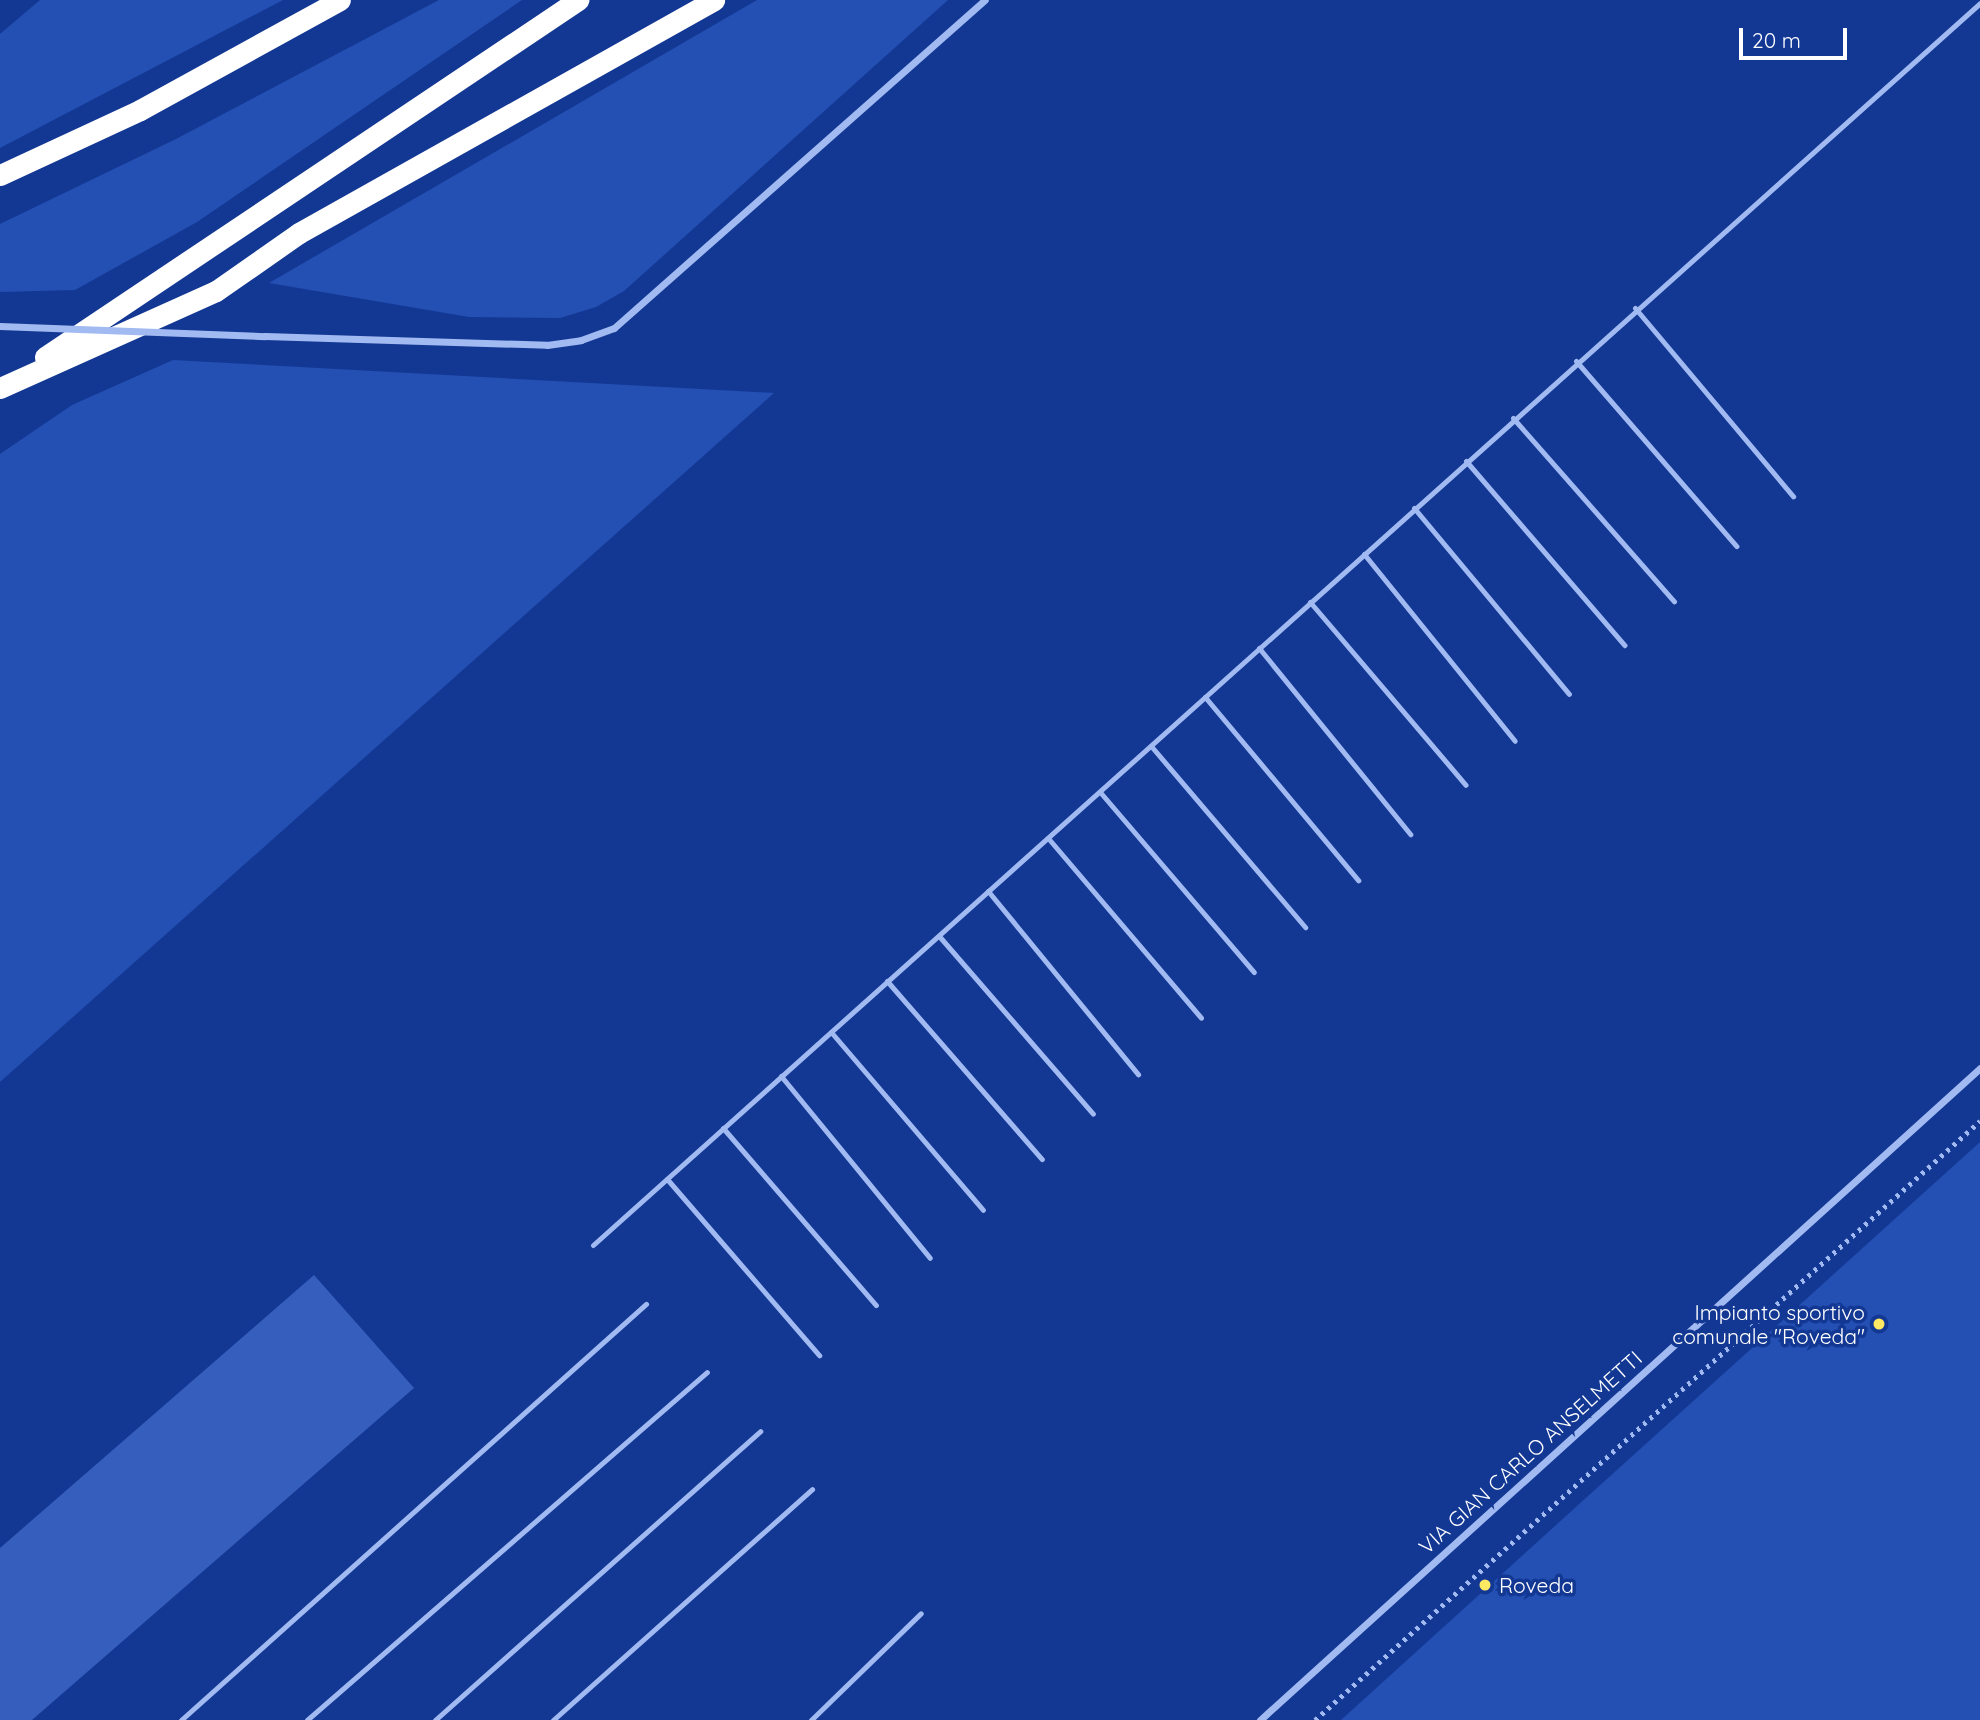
<!DOCTYPE html>
<html>
<head>
<meta charset="utf-8">
<style>
  body { margin:0 }
  #map { position:relative; width:1980px; height:1720px; overflow:hidden; background:#133894; font-family:Quicksand,sans-serif }
  div>[style] { position:absolute }
  .green>* { inset:0; background:#2450b4 }
  .building>* { inset:0; background:#365ebc }
  .path>* { height:4.5px; margin-top:-2.25px; transform-origin:0; background:repeating-linear-gradient(90deg,#a2baf2 0 3.5px,transparent 0 8.5px) }
  .lane>* { height:5px; margin:-2.5px; padding:0 2.5px; transform-origin:2.5px; border-radius:2.5px; background:#a2baf2 }
  .street>* { height:7px; margin:-3.5px; padding:0 3.5px; transform-origin:3.5px; border-radius:3.5px; background:#a2baf2 }
  .highway>* { height:21px; margin:-10.5px; padding:0 10.5px; transform-origin:10.5px; border-radius:10.5px; background:#fff }
  .street-bridge>* { height:7px; margin:-3.5px; padding:0 3.5px; transform-origin:3.5px; border-radius:3.5px; background:#a2baf2 }
  .dots>* { width:19px; height:19px; translate:-50% -50%; box-sizing:border-box; border:4px solid #133894; border-radius:50% }
  span { translate:-50% -50%; white-space:nowrap; text-align:center; line-height:1.15; -webkit-text-stroke:7px #133894; paint-order:stroke }
  .poi-label { font-size:21px; color:#fff }
  .right { translate:-100% -50%; text-align:right }
  .left { translate:0 -50%; text-align:left }
  .street-label { font-size:21px; color:#fff }
  .scale { position:absolute; left:1739px; top:28px; width:108px; height:32px; box-sizing:border-box; border:4px solid #fff; border-top:0; padding-left:9px; font-size:21px; line-height:24px; white-space:nowrap; color:#fff; -webkit-text-stroke:5px #133894; paint-order:stroke }
</style>
</head>
<body>
<div id="map">
  <div class="green">
    <div style="clip-path:polygon(40px 0,283px 0,0 148px,0 34px)"></div>
    <div style="clip-path:polygon(439px 0,522px 0,197px 222px,75px 290px,0 292px,0 224px,176px 139px)"></div>
    <div style="clip-path:polygon(757px 0,948px 0,624px 291px,596px 307px,560px 318px,469px 317px,269px 283px)"></div>
    <div style="clip-path:polygon(173px 360px,774px 393px,0 1082px,0 454px,72px 405px)"></div>
    <div style="clip-path:polygon(1980px 1142px,1980px 1720px,1341px 1720px,1577px 1506px)"></div>
  </div>
  <div class="building">
    <div style="clip-path:polygon(314px 1275px,414px 1388px,32px 1720px,0 1720px,0 1548px)"></div>
  </div>
  <div class="path">
    <div style="left:1315px;top:1720px;width:895px;rotate:-42.01deg"></div>
  </div>
  <div class="lane">
    <div style="left:1635px;top:308px;width:246px;rotate:50deg"></div>
    <div style="left:1576px;top:361px;width:245px;rotate:49.1deg"></div>
    <div style="left:1513px;top:418px;width:244px;rotate:48.7deg"></div>
    <div style="left:1466px;top:461px;width:243px;rotate:49.3deg"></div>
    <div style="left:1414px;top:508px;width:242px;rotate:50.2deg"></div>
    <div style="left:1364px;top:554px;width:240px;rotate:51.1deg"></div>
    <div style="left:1310px;top:602px;width:240px;rotate:49.6deg"></div>
    <div style="left:1259px;top:648px;width:240px;rotate:50.9deg"></div>
    <div style="left:1205px;top:697px;width:239px;rotate:50.1deg"></div>
    <div style="left:1151px;top:746px;width:238px;rotate:49.6deg"></div>
    <div style="left:1100px;top:792px;width:237px;rotate:49.5deg"></div>
    <div style="left:1048px;top:838px;width:236px;rotate:49.6deg"></div>
    <div style="left:988px;top:891px;width:237px;rotate:50.7deg"></div>
    <div style="left:939px;top:936px;width:235px;rotate:49.1deg"></div>
    <div style="left:887px;top:981px;width:236px;rotate:49deg"></div>
    <div style="left:831px;top:1032px;width:234px;rotate:49.5deg"></div>
    <div style="left:781px;top:1076px;width:235px;rotate:50.7deg"></div>
    <div style="left:723px;top:1128px;width:234px;rotate:49.2deg"></div>
    <div style="left:667px;top:1179px;width:233px;rotate:49.2deg"></div>
    <div style="left:593px;top:1245px;width:1862px;rotate:-41.84deg"></div>
    <div style="left:181px;top:1720px;width:624px;rotate:-41.82deg"></div>
    <div style="left:307px;top:1720px;width:530px;rotate:-41.02deg"></div>
    <div style="left:435px;top:1720px;width:435px;rotate:-41.6deg"></div>
    <div style="left:553px;top:1720px;width:347px;rotate:-41.7deg"></div>
    <div style="left:811px;top:1720px;width:153px;rotate:-44.2deg"></div>
  </div>
  <div class="street">
    <div style="left:265px;top:336px;width:282px;rotate:1.8deg"></div>
    <div style="left:547px;top:345px;width:34px;rotate:-8deg"></div>
    <div style="left:581px;top:340px;width:35px;rotate:-20deg"></div>
    <div style="left:614px;top:328px;width:495px;rotate:-41.5deg"></div>
    <div style="left:1260px;top:1720px;width:971px;rotate:-42.16deg"></div>
  </div>
  <div class="highway">
    <div style="left:0;top:175px;width:154px;rotate:-24.9deg"></div>
    <div style="left:140px;top:110px;width:228px;rotate:-28.8deg"></div>
    <div style="left:45px;top:357px;width:642px;rotate:-33.81deg"></div>
    <div style="left:0;top:388px;width:237px;rotate:-24.2deg"></div>
    <div style="left:216px;top:291px;width:101px;rotate:-34.9deg"></div>
    <div style="left:299px;top:233px;width:476px;rotate:-29.3deg"></div>
  </div>
  <div class="street-bridge">
    <div style="left:0;top:326px;width:265px;rotate:2.2deg"></div>
  </div>
  <div class="dots">
    <div style="left:1879px;top:1324px;background:#ffe963"></div>
    <div style="left:1485px;top:1585px;background:#ffe963"></div>
  </div>
  <div class="poi-label">
    <span class="right" style="left:1865px;top:1324px">Impianto sportivo<br>comunale "Roveda"</span>
    <span class="left" style="left:1499px;top:1585px">Roveda</span>
  </div>
  <div class="street-label">
    <span style="left:1530px;top:1452px;rotate:-42deg">VIA GIAN CARLO ANSELMETTI</span>
  </div>
  <div class="scale">20 m</div>
</div>
</body>
</html>
